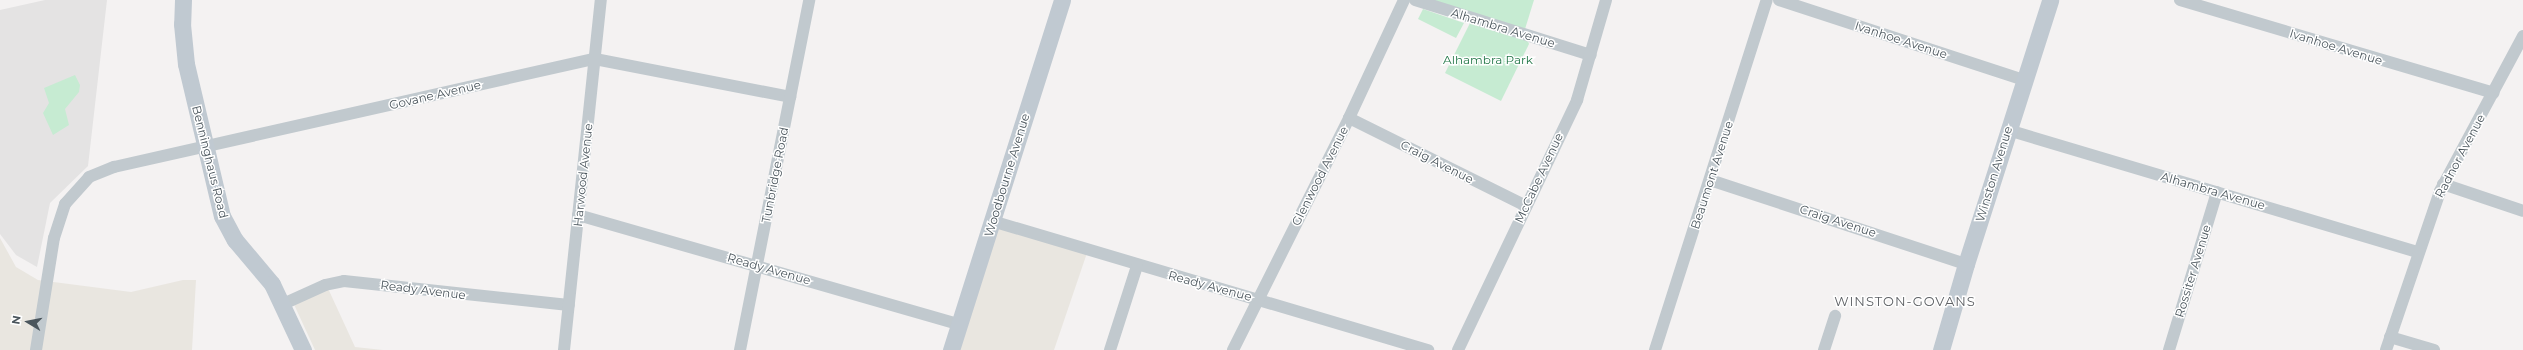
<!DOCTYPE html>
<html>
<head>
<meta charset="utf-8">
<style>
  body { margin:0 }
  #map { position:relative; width:2523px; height:350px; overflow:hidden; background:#f4f2f2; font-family:Montserrat,sans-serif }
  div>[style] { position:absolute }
  .commercial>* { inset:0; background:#e9e6e0 }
  .education>* { inset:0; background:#e4e3e3 }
  .green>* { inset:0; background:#c6ebd2 }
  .street>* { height:12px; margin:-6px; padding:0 6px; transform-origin:6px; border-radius:6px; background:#c1c9ce }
  .secondary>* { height:17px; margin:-8.5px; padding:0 8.5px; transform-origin:8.5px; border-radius:8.5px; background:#c0c9d1 }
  span { translate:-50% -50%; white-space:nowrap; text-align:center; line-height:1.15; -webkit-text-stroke:3px #fff; paint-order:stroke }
  .street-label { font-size:12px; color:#4b565d }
  .park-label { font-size:12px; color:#237748 }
  .neighbourhood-label { font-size:13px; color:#5f6266; letter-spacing:1px }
  .north { position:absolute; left:8px; top:302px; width:40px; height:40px; -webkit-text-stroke:3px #fff; paint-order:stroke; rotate:280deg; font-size:11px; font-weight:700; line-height:16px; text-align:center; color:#4b565d }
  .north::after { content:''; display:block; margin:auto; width:14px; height:18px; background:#4b565d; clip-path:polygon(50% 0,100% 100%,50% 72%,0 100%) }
</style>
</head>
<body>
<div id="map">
  <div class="commercial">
    <div style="clip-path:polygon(993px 223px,1088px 250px,1054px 350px,952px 350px)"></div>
    <div style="clip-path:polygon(0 238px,16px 267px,38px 280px,131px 292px,183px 280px,196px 280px,192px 350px,0 350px)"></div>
    <div style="clip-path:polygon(326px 284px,355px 347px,383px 350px,315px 350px,291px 298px)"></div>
  </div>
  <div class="education">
    <div style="clip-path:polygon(45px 0,107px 0,88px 166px,50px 203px,37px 267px,16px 255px,0 234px,0 10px)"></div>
  </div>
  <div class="green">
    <div style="clip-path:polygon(1432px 0,1534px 0,1525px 29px)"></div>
    <div style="clip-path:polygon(1423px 9px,1464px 23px,1456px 38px,1418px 19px)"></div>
    <div style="clip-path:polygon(1470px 23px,1528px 41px,1529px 44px,1501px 101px,1445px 73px)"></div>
    <div style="clip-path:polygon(75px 75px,80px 85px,79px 92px,65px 109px,69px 125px,53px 135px,43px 113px,49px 103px,44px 88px)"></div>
  </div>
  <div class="street">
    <div style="left:1415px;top:0;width:184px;rotate:17.4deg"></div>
    <div style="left:1779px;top:0;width:258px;rotate:18.1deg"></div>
    <div style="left:2180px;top:0;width:327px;rotate:16.5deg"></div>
    <div style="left:1349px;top:118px;width:198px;rotate:26.4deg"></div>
    <div style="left:2008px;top:130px;width:428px;rotate:16.6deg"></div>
    <div style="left:1710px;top:180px;width:269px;rotate:18.2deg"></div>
    <div style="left:2443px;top:184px;width:84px;rotate:18.6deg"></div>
    <div style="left:578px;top:215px;width:396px;rotate:16deg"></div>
    <div style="left:992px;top:221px;width:455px;rotate:16.5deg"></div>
    <div style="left:281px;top:305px;width:48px;rotate:-24.4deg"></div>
    <div style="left:325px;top:285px;width:19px;rotate:-12deg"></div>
    <div style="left:344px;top:281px;width:226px;rotate:6.1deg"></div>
    <div style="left:2390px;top:337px;width:46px;rotate:16.5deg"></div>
    <div style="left:36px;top:350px;width:113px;rotate:-80.9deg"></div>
    <div style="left:54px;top:238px;width:36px;rotate:-72deg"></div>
    <div style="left:65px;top:204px;width:36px;rotate:-48deg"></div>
    <div style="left:89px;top:177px;width:27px;rotate:-22deg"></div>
    <div style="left:114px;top:167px;width:493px;rotate:-12.7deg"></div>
    <div style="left:595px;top:59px;width:199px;rotate:11deg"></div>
    <div style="left:564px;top:350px;width:352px;rotate:-84deg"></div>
    <div style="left:740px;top:350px;width:357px;rotate:-78.8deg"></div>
    <div style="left:1110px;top:350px;width:88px;rotate:-72.2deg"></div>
    <div style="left:1233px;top:350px;width:259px;rotate:-63.4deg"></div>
    <div style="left:1349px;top:118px;width:130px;rotate:-65deg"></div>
    <div style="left:1458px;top:350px;width:277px;rotate:-64.5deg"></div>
    <div style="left:1577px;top:100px;width:104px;rotate:-73.8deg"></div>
    <div style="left:1655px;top:350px;width:367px;rotate:-72.3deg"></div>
    <div style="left:1824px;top:350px;width:36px;rotate:-72deg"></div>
    <div style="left:2169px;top:350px;width:165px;rotate:-73.1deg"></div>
    <div style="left:2386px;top:350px;width:168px;rotate:-71.2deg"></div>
    <div style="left:2440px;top:191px;width:176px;rotate:-61.8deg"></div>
  </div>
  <div class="secondary">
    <div style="left:183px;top:0;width:24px;rotate:92deg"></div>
    <div style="left:182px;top:24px;width:40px;rotate:84.3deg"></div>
    <div style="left:186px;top:64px;width:156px;rotate:76.7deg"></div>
    <div style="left:222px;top:216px;width:27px;rotate:62deg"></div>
    <div style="left:235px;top:240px;width:57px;rotate:49.9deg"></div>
    <div style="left:272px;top:284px;width:73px;rotate:64.8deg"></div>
    <div style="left:951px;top:350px;width:367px;rotate:-72.4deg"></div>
    <div style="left:1941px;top:350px;width:90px;rotate:-73.8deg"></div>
    <div style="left:1966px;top:264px;width:277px;rotate:-72.3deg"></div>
  </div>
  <div class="street-label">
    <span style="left:1503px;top:28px;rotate:17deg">Alhambra Avenue</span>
    <span style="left:1901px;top:40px;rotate:18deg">Ivanhoe Avenue</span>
    <span style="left:2336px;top:47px;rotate:17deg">Ivanhoe Avenue</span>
    <span style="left:435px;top:95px;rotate:-13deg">Govane Avenue</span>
    <span style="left:2460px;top:156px;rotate:-62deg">Radnor Avenue</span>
    <span style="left:210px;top:162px;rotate:76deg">Benninghaus Road</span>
    <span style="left:1437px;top:162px;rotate:27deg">Craig Avenue</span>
    <span style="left:1994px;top:174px;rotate:-73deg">Winston Avenue</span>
    <span style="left:583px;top:175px;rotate:-84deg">Harwood Avenue</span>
    <span style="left:775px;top:175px;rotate:-79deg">Tunbridge Road</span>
    <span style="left:1007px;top:175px;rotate:-73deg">Woodbourne Avenue</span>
    <span style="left:1712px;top:175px;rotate:-72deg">Beaumont Avenue</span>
    <span style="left:1320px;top:176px;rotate:-63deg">Glenwood Avenue</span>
    <span style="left:1539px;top:178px;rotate:-65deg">McCabe Avenue</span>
    <span style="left:2213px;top:191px;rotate:16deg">Alhambra Avenue</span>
    <span style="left:1838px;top:221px;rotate:18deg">Craig Avenue</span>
    <span style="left:769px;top:269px;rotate:16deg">Ready Avenue</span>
    <span style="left:2193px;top:271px;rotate:-73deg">Rossiter Avenue</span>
    <span style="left:1210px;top:286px;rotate:15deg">Ready Avenue</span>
    <span style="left:423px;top:290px;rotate:7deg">Ready Avenue</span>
  </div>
  <div class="park-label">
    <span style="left:1488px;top:60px">Alhambra Park</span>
  </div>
  <div class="neighbourhood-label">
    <span style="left:1905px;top:301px">WINSTON-GOVANS</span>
  </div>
  <div class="north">N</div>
</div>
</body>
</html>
